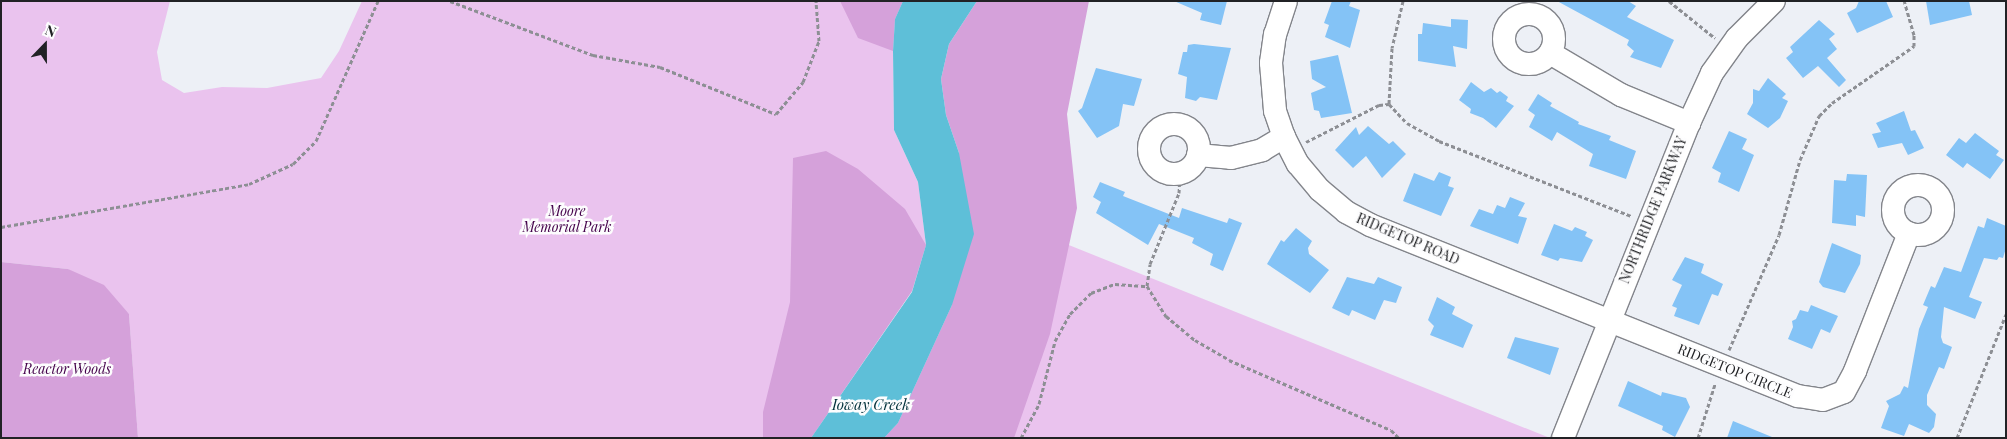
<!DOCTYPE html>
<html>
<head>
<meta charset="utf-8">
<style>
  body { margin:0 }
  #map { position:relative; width:2007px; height:439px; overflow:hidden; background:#edf0f6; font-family:"Playfair Display",serif }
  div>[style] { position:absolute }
  .green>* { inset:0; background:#eac3ee }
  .forest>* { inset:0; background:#d5a1da }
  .water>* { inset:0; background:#5ebfd8 }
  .building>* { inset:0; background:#84c3f6 }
  .path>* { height:3px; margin-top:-1.5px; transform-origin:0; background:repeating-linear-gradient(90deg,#8d8f94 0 4px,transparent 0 6.5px) }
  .roads { filter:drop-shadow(1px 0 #83858b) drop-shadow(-1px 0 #83858b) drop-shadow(0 1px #83858b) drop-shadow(0 -1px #83858b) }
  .minor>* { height:22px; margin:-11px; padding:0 11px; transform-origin:11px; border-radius:11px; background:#fff }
  .minor>.ring { margin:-11px; padding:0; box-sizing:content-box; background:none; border:22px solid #fff; border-radius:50% }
  span { translate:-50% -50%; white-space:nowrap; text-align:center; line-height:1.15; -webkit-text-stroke:5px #fdfdfe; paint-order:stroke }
  .street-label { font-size:14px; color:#212225 }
  .park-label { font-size:14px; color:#45034c; font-style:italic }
  .water-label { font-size:15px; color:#00303a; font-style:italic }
  .frame { position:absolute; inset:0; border:2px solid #212225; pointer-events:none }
  .north { position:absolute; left:20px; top:20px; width:50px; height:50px; -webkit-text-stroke:4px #fdfdfe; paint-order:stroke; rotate:22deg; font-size:14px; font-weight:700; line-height:20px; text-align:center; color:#212225 }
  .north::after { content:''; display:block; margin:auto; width:18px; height:22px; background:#212225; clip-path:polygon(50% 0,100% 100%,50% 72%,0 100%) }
</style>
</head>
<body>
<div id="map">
  <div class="green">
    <div style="clip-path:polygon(1px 1px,170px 1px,157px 52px,162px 80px,184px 93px,222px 87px,267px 88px,321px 78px,339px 51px,362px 1px,903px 1px,895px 19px,893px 51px,894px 130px,918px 182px,926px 245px,912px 291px,811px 438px,138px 438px,129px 314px,68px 269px,1px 262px)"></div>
    <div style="clip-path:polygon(969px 205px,1550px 438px,884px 438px,898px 423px,952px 305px)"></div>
  </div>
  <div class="forest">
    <div style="clip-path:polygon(840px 1px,903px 1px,895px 19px,893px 51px,858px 38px)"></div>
    <div style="clip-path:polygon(977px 1px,1089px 1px,1067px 114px,1077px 208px,1050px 334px,1014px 438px,884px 438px,898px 423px,952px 305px,959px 153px,946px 115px,941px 79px,949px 44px)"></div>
    <div style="clip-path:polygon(826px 151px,858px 169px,905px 209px,926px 245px,912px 291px,811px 438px,763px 438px,763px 412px,790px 302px,793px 158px)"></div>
    <div style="clip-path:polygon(1px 262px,68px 269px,104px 285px,129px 314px,138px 438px,1px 438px)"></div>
  </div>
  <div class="water">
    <div style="clip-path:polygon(903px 1px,977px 1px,949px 44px,941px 79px,946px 115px,959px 153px,974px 234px,952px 305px,898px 423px,884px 438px,811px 438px,912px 292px,926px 245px,918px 182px,894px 130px,893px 51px,895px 19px)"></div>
  </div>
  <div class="building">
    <div style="clip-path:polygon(1174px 1px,1227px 1px,1221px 25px,1200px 20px,1202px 13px)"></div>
    <div style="clip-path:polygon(1332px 1px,1351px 1px,1349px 6px,1360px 10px,1350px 48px,1325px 37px,1329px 25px,1324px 23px)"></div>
    <div style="clip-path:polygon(1557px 1px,1628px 1px,1636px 6px,1627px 17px,1674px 40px,1661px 68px,1630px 57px,1634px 51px,1627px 45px,1629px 40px)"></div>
    <div style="clip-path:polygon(1859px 1px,1886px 1px,1893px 17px,1857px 33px,1847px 13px,1856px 8px)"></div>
    <div style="clip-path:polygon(1926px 1px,1969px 1px,1972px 15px,1930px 25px)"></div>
    <div style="clip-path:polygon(1451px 19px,1468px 20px,1467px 49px,1453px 46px,1456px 67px,1418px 61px,1418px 34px,1422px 34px,1423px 23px,1451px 27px)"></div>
    <div style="clip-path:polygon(1819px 20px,1835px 34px,1829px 39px,1837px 49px,1827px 58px,1846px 80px,1839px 87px,1818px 66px,1803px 78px,1786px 58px,1793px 52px,1790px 47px)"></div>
    <div style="clip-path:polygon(1194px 44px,1231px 48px,1217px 100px,1200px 97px,1196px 101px,1185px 98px,1187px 77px,1178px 74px,1183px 52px,1187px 52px,1188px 45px)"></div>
    <div style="clip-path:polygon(1338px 55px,1352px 113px,1321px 118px,1319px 111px,1314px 110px,1311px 93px,1326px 87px,1312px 79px,1310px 61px)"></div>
    <div style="clip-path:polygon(1096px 68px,1142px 79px,1134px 106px,1123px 104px,1119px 126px,1097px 138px,1078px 111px,1082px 108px)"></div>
    <div style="clip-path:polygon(1768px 78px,1786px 94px,1782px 98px,1788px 101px,1780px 118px,1768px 128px,1747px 114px,1753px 103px,1753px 89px,1759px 91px)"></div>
    <div style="clip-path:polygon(1471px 82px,1484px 92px,1491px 88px,1497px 93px,1500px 91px,1508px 97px,1506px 101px,1514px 106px,1496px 128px,1483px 118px,1470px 113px,1471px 109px,1459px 100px)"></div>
    <div style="clip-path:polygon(1538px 94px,1552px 103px,1550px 106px,1579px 122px,1578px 124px,1611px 136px,1609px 140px,1636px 151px,1626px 179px,1589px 166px,1593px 154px,1557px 132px,1552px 141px,1529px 127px,1535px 115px,1528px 110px)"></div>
    <div style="clip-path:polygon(1904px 111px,1911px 131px,1915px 130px,1924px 148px,1908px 155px,1902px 143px,1878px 148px,1872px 134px,1881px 132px,1876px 123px)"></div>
    <div style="clip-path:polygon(1368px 126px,1389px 144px,1393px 141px,1406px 154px,1382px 178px,1366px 156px,1353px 168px,1335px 150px,1356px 127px,1359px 135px)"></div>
    <div style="clip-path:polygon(1729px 131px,1747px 139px,1742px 149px,1754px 155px,1739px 192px,1718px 182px,1721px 173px,1712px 168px)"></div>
    <div style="clip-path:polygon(1975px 133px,1999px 151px,1996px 155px,2004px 160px,1990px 179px,1967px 163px,1963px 168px,1946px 155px,1959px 138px,1966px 143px)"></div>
    <div style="clip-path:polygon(1439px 172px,1451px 177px,1448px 186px,1454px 188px,1441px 216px,1403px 201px,1414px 173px,1434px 181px)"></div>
    <div style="clip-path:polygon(1847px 174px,1867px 175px,1865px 217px,1856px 215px,1856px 226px,1832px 223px,1834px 180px,1846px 181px)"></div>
    <div style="clip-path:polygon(1100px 182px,1125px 192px,1123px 196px,1179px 218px,1182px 208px,1227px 223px,1229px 218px,1242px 223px,1223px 271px,1210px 265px,1213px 254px,1192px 243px,1194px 238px,1159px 224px,1148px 245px,1096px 213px,1101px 202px,1093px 197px)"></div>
    <div style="clip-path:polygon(1510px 197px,1525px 203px,1518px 216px,1527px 218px,1518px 244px,1470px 226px,1479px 209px,1493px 214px,1497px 205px,1505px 208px)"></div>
    <div style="clip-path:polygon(1987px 218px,2006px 226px,2006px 248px,2003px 258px,1999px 257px,1997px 260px,1984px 258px,1969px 297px,1982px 302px,1975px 319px,1944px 307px,1941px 337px,1943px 343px,1952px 347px,1944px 369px,1939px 367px,1927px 395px,1927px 405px,1936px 414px,1934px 427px,1929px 433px,1909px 424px,1904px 436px,1881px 428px,1889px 406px,1886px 401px,1900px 394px,1904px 386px,1908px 388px,1919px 329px,1928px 307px,1923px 305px,1931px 286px,1935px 288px,1944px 267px,1961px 272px,1978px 226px,1984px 228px)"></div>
    <div style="clip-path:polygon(1554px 224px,1572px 231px,1575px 227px,1587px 232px,1585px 236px,1593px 240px,1582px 262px,1560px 258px,1558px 261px,1541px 255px)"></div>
    <div style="clip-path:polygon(1296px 228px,1312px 241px,1308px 248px,1309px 254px,1329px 270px,1310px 293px,1267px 264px,1281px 240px,1284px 242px)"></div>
    <div style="clip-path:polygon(1832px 243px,1861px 255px,1860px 264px,1845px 293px,1823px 287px,1819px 282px)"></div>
    <div style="clip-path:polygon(1685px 257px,1704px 264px,1701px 273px,1723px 284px,1718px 296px,1712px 294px,1699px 325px,1674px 316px,1677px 308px,1672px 306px,1682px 285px,1672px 280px)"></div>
    <div style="clip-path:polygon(1347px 277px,1374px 284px,1378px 277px,1402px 287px,1396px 303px,1384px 300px,1375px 320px,1352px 310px,1349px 316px,1332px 308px)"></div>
    <div style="clip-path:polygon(1437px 297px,1455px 307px,1452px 314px,1473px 325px,1463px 348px,1430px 335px,1434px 326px,1428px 320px)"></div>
    <div style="clip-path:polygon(1811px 305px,1838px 316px,1830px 333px,1821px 329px,1812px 349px,1788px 339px,1793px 327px,1792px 321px,1796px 319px,1800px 310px,1808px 312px)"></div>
    <div style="clip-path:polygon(1515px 337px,1559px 348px,1550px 375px,1507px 358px)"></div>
    <div style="clip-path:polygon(1628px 381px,1661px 396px,1662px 392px,1686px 398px,1690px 407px,1675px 437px,1662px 430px,1663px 426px,1618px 406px)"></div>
    <div style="clip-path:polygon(1733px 421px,1772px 437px,1772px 438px,1727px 438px)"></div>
  </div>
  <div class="path">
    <div style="left:450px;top:1px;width:153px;rotate:20.7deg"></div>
    <div style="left:593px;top:55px;width:68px;rotate:10.2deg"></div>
    <div style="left:660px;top:67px;width:125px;rotate:22.1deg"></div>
    <div style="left:776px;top:114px;width:42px;rotate:-49.8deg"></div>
    <div style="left:803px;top:82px;width:44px;rotate:-68.7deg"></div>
    <div style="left:819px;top:41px;width:40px;rotate:-94.3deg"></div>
    <div style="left:1403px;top:1px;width:48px;rotate:103.2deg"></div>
    <div style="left:1392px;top:48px;width:56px;rotate:93.1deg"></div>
    <div style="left:1389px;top:104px;width:26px;rotate:47deg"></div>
    <div style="left:1407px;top:123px;width:37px;rotate:29deg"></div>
    <div style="left:1439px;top:141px;width:206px;rotate:21.3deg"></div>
    <div style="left:1669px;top:1px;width:59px;rotate:38.8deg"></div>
    <div style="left:1306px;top:142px;width:82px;rotate:-26.9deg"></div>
    <div style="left:1379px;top:105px;width:10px;rotate:-6deg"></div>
    <div style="left:1px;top:227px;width:252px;rotate:-9.8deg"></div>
    <div style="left:249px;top:184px;width:48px;rotate:-24.4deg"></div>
    <div style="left:293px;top:164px;width:33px;rotate:-45deg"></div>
    <div style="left:316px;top:141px;width:153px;rotate:-66.1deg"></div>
    <div style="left:1147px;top:286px;width:22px;rotate:-82deg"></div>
    <div style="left:1150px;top:264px;width:77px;rotate:-67.8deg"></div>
    <div style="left:1179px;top:193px;width:20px;rotate:-87deg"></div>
    <div style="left:1729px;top:350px;width:125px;rotate:-66.5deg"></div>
    <div style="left:1779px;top:235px;width:78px;rotate:-74.4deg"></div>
    <div style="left:1800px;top:160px;width:48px;rotate:-66.6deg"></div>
    <div style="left:1819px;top:116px;width:18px;rotate:-45deg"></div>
    <div style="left:1832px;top:103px;width:100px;rotate:-34.8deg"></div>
    <div style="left:1914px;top:46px;width:11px;rotate:-90deg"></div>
    <div style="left:1914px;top:35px;width:35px;rotate:-106deg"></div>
    <div style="left:1021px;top:438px;width:38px;rotate:-62deg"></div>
    <div style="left:1039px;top:404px;width:65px;rotate:-75.7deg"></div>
    <div style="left:1055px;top:341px;width:31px;rotate:-61deg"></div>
    <div style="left:1070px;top:314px;width:30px;rotate:-45deg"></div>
    <div style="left:1091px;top:293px;width:26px;rotate:-21deg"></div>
    <div style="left:1115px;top:284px;width:32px;rotate:4deg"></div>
    <div style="left:1147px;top:286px;width:36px;rotate:58deg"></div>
    <div style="left:1166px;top:316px;width:38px;rotate:40deg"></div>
    <div style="left:1195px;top:340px;width:39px;rotate:30deg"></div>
    <div style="left:1229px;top:360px;width:176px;rotate:23.4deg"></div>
    <div style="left:1391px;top:430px;width:11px;rotate:45deg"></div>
    <div style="left:1698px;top:438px;width:57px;rotate:-72.5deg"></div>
    <div style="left:1957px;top:438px;width:133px;rotate:-68.4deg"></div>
  </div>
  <div class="roads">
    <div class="minor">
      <div style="left:1286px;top:1px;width:35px;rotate:108deg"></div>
      <div style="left:1275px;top:34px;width:29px;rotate:98deg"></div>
      <div style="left:1271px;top:63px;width:48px;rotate:85.2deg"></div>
      <div style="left:1275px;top:111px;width:28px;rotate:71deg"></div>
      <div style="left:1284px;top:137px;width:30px;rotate:63deg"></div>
      <div style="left:1298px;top:164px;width:34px;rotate:50deg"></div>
      <div style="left:1320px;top:190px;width:34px;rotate:40deg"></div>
      <div style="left:1346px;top:212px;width:27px;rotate:28deg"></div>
      <div style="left:1370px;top:225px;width:461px;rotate:21.8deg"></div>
      <div style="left:1798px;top:396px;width:25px;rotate:9deg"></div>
      <div style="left:1823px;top:400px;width:22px;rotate:-21deg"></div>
      <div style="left:1844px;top:392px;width:24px;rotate:-62deg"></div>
      <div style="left:1855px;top:371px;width:148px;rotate:-68.6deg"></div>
      <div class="ring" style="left:1504px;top:14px;width:28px;height:28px"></div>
      <div style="left:1550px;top:53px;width:82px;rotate:30.6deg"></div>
      <div style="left:1621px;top:95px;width:74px;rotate:22.4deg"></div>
      <div class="ring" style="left:1149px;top:124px;width:28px;height:28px"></div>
      <div style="left:1198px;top:155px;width:33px;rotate:5deg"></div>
      <div style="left:1231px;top:158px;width:32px;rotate:-14deg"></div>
      <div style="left:1262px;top:150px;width:26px;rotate:-31deg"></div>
      <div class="ring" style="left:1893px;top:185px;width:28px;height:28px"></div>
      <div style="left:1563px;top:438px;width:339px;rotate:-68.2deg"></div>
      <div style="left:1689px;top:123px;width:55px;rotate:-65.3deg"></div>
      <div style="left:1712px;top:73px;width:43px;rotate:-54.5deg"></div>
      <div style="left:1737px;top:38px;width:52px;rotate:-45deg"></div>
    </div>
  </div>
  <div class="street-label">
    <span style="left:1653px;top:210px;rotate:-68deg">NORTHRIDGE PARKWAY</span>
    <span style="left:1408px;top:239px;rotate:23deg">RIDGETOP ROAD</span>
    <span style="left:1735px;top:371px;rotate:22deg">RIDGETOP CIRCLE</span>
  </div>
  <div class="park-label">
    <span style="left:567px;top:219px">Moore<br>Memorial Park</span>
    <span style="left:67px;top:369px">Reactor Woods</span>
  </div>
  <div class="water-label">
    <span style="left:871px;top:405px">Ioway Creek</span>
  </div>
  <div class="frame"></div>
  <div class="north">N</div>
</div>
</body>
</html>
